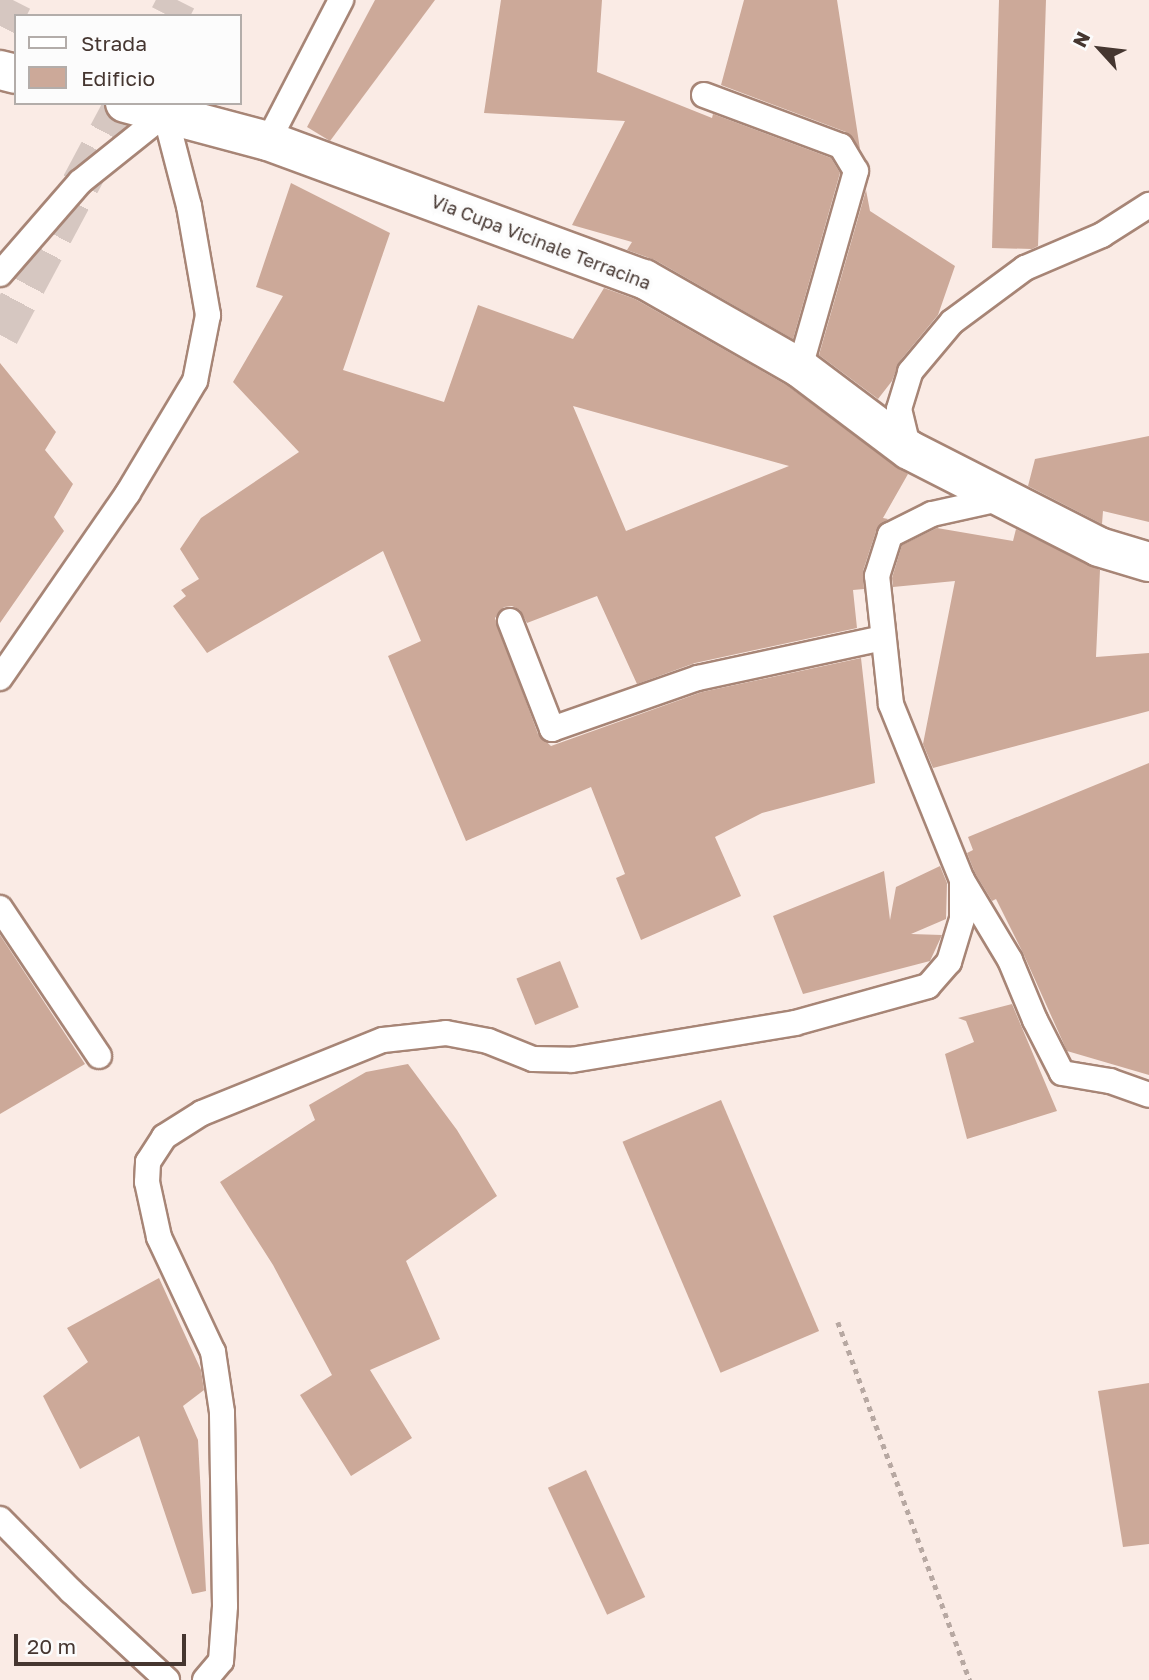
<!DOCTYPE html>
<html>
<head>
<meta charset="utf-8">
<style>
  body { margin:0 }
  #map { position:relative; width:1149px; height:1680px; overflow:hidden; background:#faebe5; font-family:"Golos Text",sans-serif }
  div>[style] { position:absolute }
  .building>* { inset:0; background:#cca999; transform-origin:0 0 }
  .highway-tunnel>* { height:38px; margin-top:-19px; transform-origin:0; background:repeating-linear-gradient(90deg,#d6c7c1 0 38px,transparent 0 57px) }
  .path>* { height:4.5px; margin-top:-2.25px; transform-origin:0; background:repeating-linear-gradient(90deg,#b7a8a2 0 5px,transparent 0 10px) }
  .roads { filter:drop-shadow(2px 0 #a78576) drop-shadow(-2px 0 #a78576) drop-shadow(0 2px #a78576) drop-shadow(0 -2px #a78576) }
  .lane>* { height:24px; margin:-12px; padding:0 12px; transform-origin:12px; border-radius:12px; background:#fff }
  .street>* { height:38px; margin:-19px; padding:0 19px; transform-origin:19px; border-radius:19px; background:#fff }
  span { translate:-50% -50%; white-space:nowrap; text-align:center; line-height:1.15; -webkit-text-stroke:7px #fcfcfc; paint-order:stroke }
  .street-label { font-size:18px; color:#453630 }
  .legend { position:absolute; left:14px; top:14px; width:228px; height:91px; box-sizing:border-box; background:#fcfcfc; border:2px solid #b3adaa; margin:0; padding:9px 12px; list-style:none; font-size:21px; color:#453630 }
  .legend li { display:flex; align-items:center; gap:14px; height:35px }
  .legend b { width:35px; border:2px solid #b3adaa }
  .north { position:absolute; left:1065px; top:14px; width:70px; height:70px; -webkit-text-stroke:5px #fcfcfc; paint-order:stroke; rotate:297deg; font-size:19px; font-weight:700; line-height:28px; text-align:center; color:#453630 }
  .north::after { content:''; display:block; margin:auto; width:24px; height:32px; background:#453630; clip-path:polygon(50% 0,100% 100%,50% 72%,0 100%) }
  .scale { position:absolute; left:14px; top:1634px; width:172px; height:32px; box-sizing:border-box; border:4px solid #453630; border-top:0; padding-left:9px; font-size:21px; line-height:24px; white-space:nowrap; color:#453630; -webkit-text-stroke:5px #fcfcfc; paint-order:stroke }
</style>
</head>
<body>
<div id="map">
  <div class="building">
    <div style="clip-path:polygon(375px 0,435px 0,330px 141px,307px 127px)"></div>
    <div style="clip-path:polygon(501px 0,602px 0,597px 72px,712px 118px,713px 114px,831px 158px,840px 173px,793px 339px,655px 260px,627px 250px,632px 242px,572px 225px,625px 121px,484px 113px)"></div>
    <div style="clip-path:polygon(744px 0,837px 0,860px 149px,846px 132px,721px 85px)"></div>
    <div style="clip-path:polygon(999px 0,1046px 0,1038px 246px,1032px 249px,992px 248px)"></div>
    <div style="clip-path:polygon(evenodd,291px 183px,390px 233px,343px 370px,444px 402px,478px 305px,573px 339px,604px 288px,635px 299px,788px 386px,908px 474px,883px 518px,888px 519px,876px 531px,863px 571px,864px 589px,853px 590px,857px 628px,695px 663px,637px 684px,597px 596px,527px 623px,520px 610px,512px 606px,504px 607px,495px 618px,538px 734px,551px 746px,702px 692px,861px 658px,875px 783px,762px 813px,715px 837px,741px 896px,641px 940px,616px 878px,625px 874px,591px 787px,466px 841px,388px 656px,421px 641px,383px 551px,207px 653px,173px 606px,186px 596px,181px 590px,199px 579px,180px 549px,201px 518px,299px 452px,233px 382px,283px 296px,256px 287px,291px 183px,573px 406px,789px 466px,626px 531px,573px 406px)"></div>
    <div style="clip-path:polygon(866px 190px,870px 211px,955px 266px,938px 315px,899px 362px,892px 381px,878px 399px,819px 355px)"></div>
    <div style="clip-path:polygon(0 363px,56px 432px,45px 450px,73px 484px,54px 517px,64px 531px,0 623px)"></div>
    <div style="clip-path:polygon(1149px 436px,1149px 522px,1103px 511px,1102px 524px,1028px 486px,1035px 459px)"></div>
    <div style="clip-path:polygon(937px 528px,1013px 541px,1016px 529px,1100px 570px,1096px 657px,1149px 653px,1149px 711px,933px 768px,923px 744px,955px 581px,893px 587px,892px 578px,902px 545px)"></div>
    <div style="clip-path:polygon(1149px 763px,1149px 1075px,1067px 1051px,1023px 953px,996px 899px,992px 901px,975px 873px,967px 853px,973px 850px,968px 837px)"></div>
    <div style="clip-path:polygon(940px 866px,947px 883px,946px 919px,911px 934px,942px 935px,930px 961px,803px 994px,773px 916px,884px 871px,890px 920px,896px 887px)"></div>
    <div style="clip-path:polygon(0 935px,85px 1064px,0 1114px)"></div>
    <div style="left:560px;top:961px;width:50px;height:47px;rotate:68deg"></div>
    <div style="clip-path:polygon(1012px 1004px,1057px 1111px,967px 1139px,945px 1054px,974px 1042px,966px 1021px,958px 1018px)"></div>
    <div style="clip-path:polygon(408px 1064px,457px 1130px,497px 1196px,406px 1261px,440px 1339px,370px 1370px,412px 1438px,351px 1476px,300px 1395px,332px 1375px,273px 1265px,220px 1182px,315px 1120px,309px 1105px,366px 1072px)"></div>
    <div style="left:721px;top:1100px;width:251px;height:107px;rotate:67deg"></div>
    <div style="clip-path:polygon(159px 1278px,201px 1370px,204px 1390px,183px 1406px,198px 1440px,206px 1591px,192px 1594px,139px 1436px,80px 1469px,43px 1396px,88px 1362px,67px 1328px)"></div>
    <div style="clip-path:polygon(1149px 1383px,1149px 1544px,1123px 1547px,1098px 1391px)"></div>
    <div style="left:586px;top:1470px;width:140px;height:42px;rotate:65deg"></div>
  </div>
  <div class="highway-tunnel">
    <div style="left:169px;top:16px;width:18px;rotate:-63deg"></div>
    <div style="left:0;top:26px;width:29px;rotate:-63deg"></div>
    <div style="left:0;top:335px;width:263px;rotate:-61.9deg"></div>
  </div>
  <div class="path">
    <div style="left:838px;top:1322px;width:382px;rotate:69.8deg"></div>
  </div>
  <div class="roads">
    <div class="lane">
      <div style="left:704px;top:95px;width:146px;rotate:20.4deg"></div>
      <div style="left:841px;top:146px;width:29px;rotate:59deg"></div>
      <div style="left:856px;top:171px;width:205px;rotate:105.9deg"></div>
      <div style="left:268px;top:141px;width:159px;rotate:-62.6deg"></div>
      <div style="left:0;top:274px;width:122px;rotate:-49deg"></div>
      <div style="left:80px;top:182px;width:109px;rotate:-38.7deg"></div>
      <div style="left:165px;top:114px;width:95px;rotate:75.4deg"></div>
      <div style="left:189px;top:206px;width:111px;rotate:80.1deg"></div>
      <div style="left:208px;top:315px;width:67px;rotate:101.1deg"></div>
      <div style="left:195px;top:381px;width:131px;rotate:120.9deg"></div>
      <div style="left:128px;top:493px;width:225px;rotate:124.7deg"></div>
      <div style="left:909px;top:450px;width:42px;rotate:-103.7deg"></div>
      <div style="left:899px;top:409px;width:39px;rotate:-73deg"></div>
      <div style="left:910px;top:372px;width:65px;rotate:-50deg"></div>
      <div style="left:952px;top:322px;width:91px;rotate:-36.5deg"></div>
      <div style="left:1025px;top:268px;width:84px;rotate:-23.2deg"></div>
      <div style="left:1102px;top:235px;width:56px;rotate:-32.6deg"></div>
      <div style="left:510px;top:621px;width:116px;rotate:68.7deg"></div>
      <div style="left:552px;top:729px;width:155px;rotate:-19.3deg"></div>
      <div style="left:698px;top:678px;width:189px;rotate:-12.2deg"></div>
      <div style="left:962px;top:880px;width:93px;rotate:59deg"></div>
      <div style="left:1010px;top:960px;width:65px;rotate:67.4deg"></div>
      <div style="left:1035px;top:1020px;width:59px;rotate:63deg"></div>
      <div style="left:1062px;top:1073px;width:49px;rotate:9.5deg"></div>
      <div style="left:1110px;top:1081px;width:41px;rotate:19.7deg"></div>
      <div style="left:0;top:908px;width:178px;rotate:56.2deg"></div>
      <div style="left:0;top:1519px;width:101px;rotate:45.4deg"></div>
      <div style="left:71px;top:1591px;width:131px;rotate:42.8deg"></div>
      <div style="left:205px;top:1680px;width:25px;rotate:-50deg"></div>
      <div style="left:221px;top:1661px;width:55px;rotate:-85.8deg"></div>
      <div style="left:225px;top:1606px;width:194px;rotate:-90.9deg"></div>
      <div style="left:222px;top:1412px;width:61px;rotate:-98.5deg"></div>
      <div style="left:213px;top:1352px;width:127px;rotate:-115.2deg"></div>
      <div style="left:159px;top:1237px;width:56px;rotate:-102.3deg"></div>
      <div style="left:147px;top:1182px;width:20px;rotate:-87deg"></div>
      <div style="left:148px;top:1162px;width:30px;rotate:-57deg"></div>
      <div style="left:164px;top:1137px;width:45px;rotate:-32.3deg"></div>
      <div style="left:202px;top:1113px;width:195px;rotate:-22deg"></div>
      <div style="left:383px;top:1040px;width:63px;rotate:-6.3deg"></div>
      <div style="left:446px;top:1033px;width:43px;rotate:10.8deg"></div>
      <div style="left:488px;top:1041px;width:48px;rotate:21.8deg"></div>
      <div style="left:533px;top:1059px;width:39px;rotate:1deg"></div>
      <div style="left:572px;top:1060px;width:226px;rotate:-9.4deg"></div>
      <div style="left:795px;top:1023px;width:138px;rotate:-15.5deg"></div>
      <div style="left:928px;top:986px;width:32px;rotate:-49deg"></div>
      <div style="left:949px;top:962px;width:45px;rotate:-73.2deg"></div>
      <div style="left:962px;top:919px;width:39px;rotate:-90deg"></div>
      <div style="left:962px;top:880px;width:190px;rotate:-112deg"></div>
      <div style="left:891px;top:704px;width:129px;rotate:-96.2deg"></div>
      <div style="left:877px;top:576px;width:43px;rotate:-72.4deg"></div>
      <div style="left:890px;top:535px;width:47px;rotate:-26.6deg"></div>
      <div style="left:932px;top:514px;width:74px;rotate:-12.5deg"></div>
    </div>
    <div class="street">
      <div style="left:0;top:70px;width:16px;rotate:14deg"></div>
      <div style="left:125px;top:103px;width:148px;rotate:14.9deg"></div>
      <div style="left:268px;top:141px;width:401px;rotate:20.2deg"></div>
      <div style="left:644px;top:279px;width:180px;rotate:29.7deg"></div>
      <div style="left:800px;top:368px;width:136px;rotate:37deg"></div>
      <div style="left:909px;top:450px;width:213px;rotate:27deg"></div>
      <div style="left:1099px;top:547px;width:52px;rotate:16.7deg"></div>
    </div>
  </div>
  <div class="street-label">
    <span style="left:541px;top:242px;rotate:21deg">Via Cupa Vicinale Terracina</span>
  </div>
  <ul class="legend">
  <li><b style="height:9px;background:#fff"></b>Strada</li>
  <li><b style="height:19px;background:#cca999"></b>Edificio</li>
  </ul>
  <div class="north">N</div>
  <div class="scale">20 m</div>
</div>
</body>
</html>
